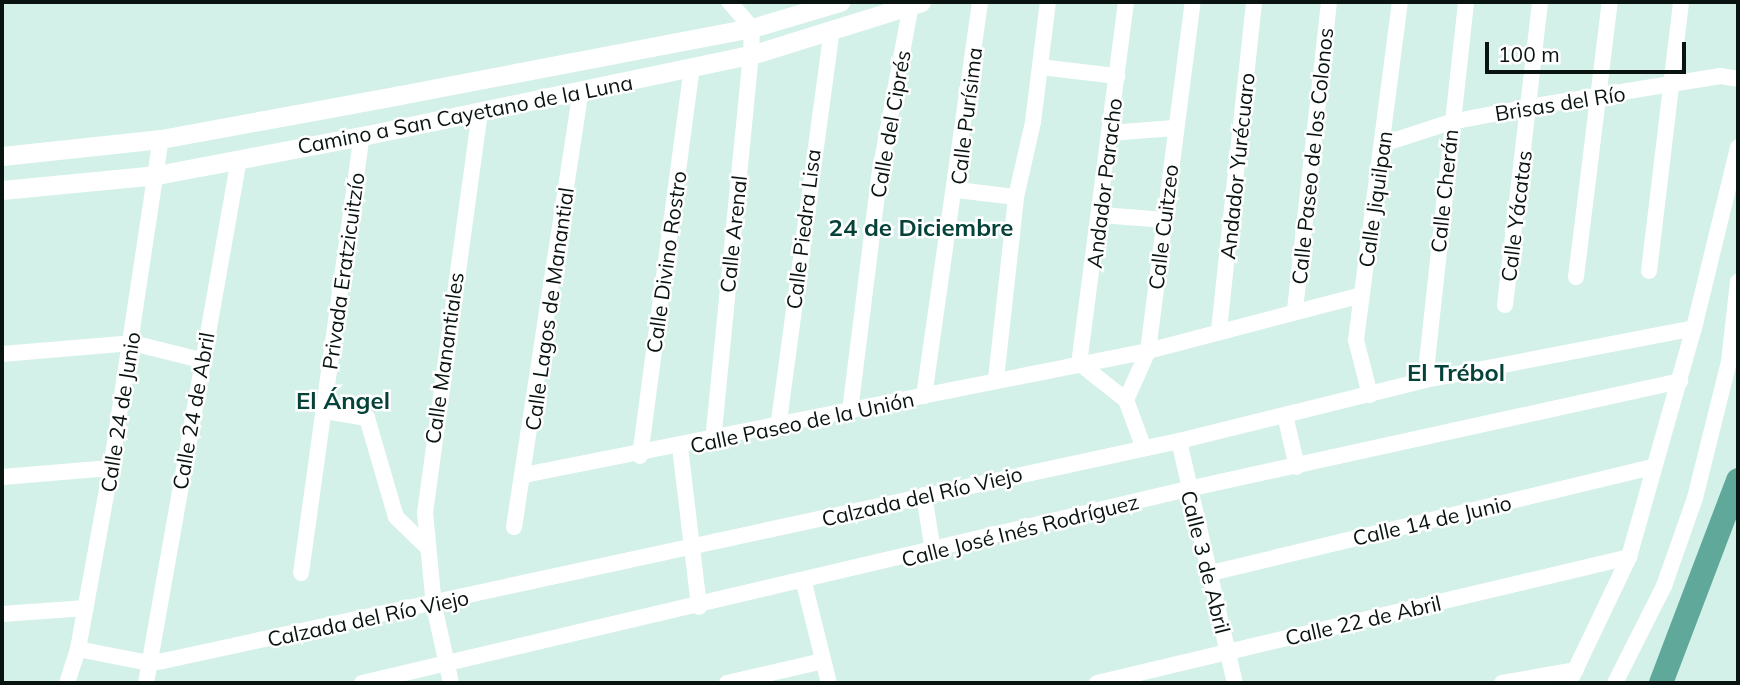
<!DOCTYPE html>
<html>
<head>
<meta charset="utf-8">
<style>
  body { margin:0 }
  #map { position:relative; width:1740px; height:685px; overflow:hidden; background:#d3f0e9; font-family:Mulish,sans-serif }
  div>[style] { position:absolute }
  .river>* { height:24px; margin:-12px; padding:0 12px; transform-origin:12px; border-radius:12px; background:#60a99a }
  .minor>* { height:16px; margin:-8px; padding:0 8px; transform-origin:8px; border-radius:8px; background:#fff }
  .tertiary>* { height:19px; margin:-9.5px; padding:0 9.5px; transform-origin:9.5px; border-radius:9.5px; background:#fff }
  span { translate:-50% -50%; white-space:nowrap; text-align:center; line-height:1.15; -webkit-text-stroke:5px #fff; paint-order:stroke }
  .street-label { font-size:21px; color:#091411 }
  .quarter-label { font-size:24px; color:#054239; font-weight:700 }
  .frame { position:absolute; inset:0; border:4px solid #091411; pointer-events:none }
  .scale { position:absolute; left:1485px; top:42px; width:201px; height:32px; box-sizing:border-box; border:4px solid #091411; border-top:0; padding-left:9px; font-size:21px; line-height:24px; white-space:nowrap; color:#091411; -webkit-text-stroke:5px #fff; paint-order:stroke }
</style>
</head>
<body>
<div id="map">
  <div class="river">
    <div style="left:1661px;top:683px;width:217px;rotate:-69.2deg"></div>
  </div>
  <div class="minor">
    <div style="left:1126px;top:2px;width:364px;rotate:97.4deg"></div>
    <div style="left:1079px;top:363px;width:60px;rotate:38.2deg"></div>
    <div style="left:1040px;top:67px;width:78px;rotate:6.7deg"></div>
    <div style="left:1109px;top:133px;width:66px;rotate:-4.3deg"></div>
    <div style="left:1383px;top:144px;width:71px;rotate:-17.9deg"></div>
    <div style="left:1451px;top:122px;width:79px;rotate:-10.9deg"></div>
    <div style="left:1529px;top:107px;width:194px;rotate:-9.2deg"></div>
    <div style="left:1721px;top:76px;width:17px;rotate:10deg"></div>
    <div style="left:957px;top:190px;width:59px;rotate:6.8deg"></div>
    <div style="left:1101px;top:215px;width:64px;rotate:4.5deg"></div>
    <div style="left:1649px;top:271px;width:271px;rotate:-83.2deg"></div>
    <div style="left:1576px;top:277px;width:277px;rotate:-83deg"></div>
    <div style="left:1505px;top:305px;width:305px;rotate:-83.4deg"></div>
    <div style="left:1295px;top:310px;width:310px;rotate:-83.7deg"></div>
    <div style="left:1219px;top:330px;width:330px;rotate:-83.9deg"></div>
    <div style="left:2px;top:354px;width:130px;rotate:-4.8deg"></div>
    <div style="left:132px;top:343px;width:71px;rotate:13.8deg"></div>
    <div style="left:996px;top:379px;width:183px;rotate:-83.7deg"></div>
    <div style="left:1016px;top:197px;width:77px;rotate:-77.2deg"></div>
    <div style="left:1033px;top:122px;width:121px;rotate:-82.9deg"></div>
    <div style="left:1425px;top:380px;width:380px;rotate:-83.8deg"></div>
    <div style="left:1370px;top:395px;width:57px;rotate:-104.3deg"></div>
    <div style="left:1356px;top:340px;width:341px;rotate:-82.6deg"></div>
    <div style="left:924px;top:396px;width:398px;rotate:-81.9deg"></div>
    <div style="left:324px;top:411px;width:44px;rotate:9.2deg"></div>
    <div style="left:367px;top:418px;width:103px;rotate:73.7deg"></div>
    <div style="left:396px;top:517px;width:43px;rotate:44.1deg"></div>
    <div style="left:850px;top:411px;width:236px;rotate:-82.9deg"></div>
    <div style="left:879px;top:177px;width:175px;rotate:-79.5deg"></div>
    <div style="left:1285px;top:415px;width:53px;rotate:77deg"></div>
    <div style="left:778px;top:428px;width:402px;rotate:-82.3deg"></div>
    <div style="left:713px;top:441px;width:388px;rotate:-84.4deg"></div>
    <div style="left:751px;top:55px;width:27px;rotate:-88deg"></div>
    <div style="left:752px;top:28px;width:35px;rotate:-131deg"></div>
    <div style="left:1179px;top:441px;width:248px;rotate:77deg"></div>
    <div style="left:1143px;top:446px;width:49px;rotate:-110.3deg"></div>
    <div style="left:1126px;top:400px;width:54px;rotate:-65.8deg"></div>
    <div style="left:1148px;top:351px;width:352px;rotate:-82.7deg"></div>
    <div style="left:680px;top:447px;width:161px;rotate:83.2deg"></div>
    <div style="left:640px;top:456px;width:391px;rotate:-82.4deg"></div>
    <div style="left:524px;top:475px;width:636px;rotate:-11.24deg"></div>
    <div style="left:1148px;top:351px;width:220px;rotate:-14.7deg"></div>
    <div style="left:2px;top:477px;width:109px;rotate:-4.7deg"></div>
    <div style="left:924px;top:495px;width:57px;rotate:80.9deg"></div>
    <div style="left:514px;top:527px;width:441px;rotate:-81.3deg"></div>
    <div style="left:301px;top:573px;width:441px;rotate:-82.1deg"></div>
    <div style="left:1211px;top:573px;width:455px;rotate:-13.5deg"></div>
    <div style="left:804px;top:583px;width:103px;rotate:76deg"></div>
    <div style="left:2px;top:614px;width:84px;rotate:-4.1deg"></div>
    <div style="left:78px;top:649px;width:72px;rotate:11.2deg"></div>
    <div style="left:149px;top:663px;width:14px;rotate:-8deg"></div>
    <div style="left:163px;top:661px;width:1040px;rotate:-12.22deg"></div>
    <div style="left:1179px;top:441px;width:253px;rotate:-13.9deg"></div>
    <div style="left:1425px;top:380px;width:274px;rotate:-10.9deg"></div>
    <div style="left:67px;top:683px;width:36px;rotate:-72deg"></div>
    <div style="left:78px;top:649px;width:184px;rotate:-79.7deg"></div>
    <div style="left:111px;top:468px;width:333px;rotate:-81.4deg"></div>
    <div style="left:146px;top:683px;width:532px;rotate:-79.94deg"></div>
    <div style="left:362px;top:683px;width:848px;rotate:-13.22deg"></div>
    <div style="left:1188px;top:489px;width:504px;rotate:-12.38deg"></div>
    <div style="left:451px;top:683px;width:79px;rotate:-102.4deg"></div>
    <div style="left:434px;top:606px;width:93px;rotate:-95.5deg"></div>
    <div style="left:425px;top:513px;width:406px;rotate:-82.2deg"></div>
    <div style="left:727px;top:683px;width:98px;rotate:-12.9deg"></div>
    <div style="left:1097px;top:683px;width:547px;rotate:-13.32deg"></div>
    <div style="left:1502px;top:683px;width:75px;rotate:-10deg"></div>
    <div style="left:1569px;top:683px;width:140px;rotate:-64.5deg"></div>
    <div style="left:1629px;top:557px;width:238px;rotate:-74.2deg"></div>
    <div style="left:1694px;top:328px;width:186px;rotate:-76.3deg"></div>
    <div style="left:1615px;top:683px;width:109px;rotate:-63.2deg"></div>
    <div style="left:1664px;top:586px;width:93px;rotate:-70.6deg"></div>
    <div style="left:1695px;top:498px;width:140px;rotate:-76deg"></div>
    <div style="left:1729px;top:362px;width:81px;rotate:-83.6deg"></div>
  </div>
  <div class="tertiary">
    <div style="left:2px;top:156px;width:160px;rotate:-6.1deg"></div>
    <div style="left:161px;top:139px;width:243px;rotate:-10.4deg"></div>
    <div style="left:400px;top:95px;width:358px;rotate:-10.8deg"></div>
    <div style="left:752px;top:28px;width:92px;rotate:-16.5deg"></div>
    <div style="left:2px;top:190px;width:156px;rotate:-5.5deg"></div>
    <div style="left:157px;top:175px;width:209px;rotate:-10.8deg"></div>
    <div style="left:362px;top:136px;width:397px;rotate:-11.8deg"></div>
    <div style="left:751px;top:55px;width:178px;rotate:-17.3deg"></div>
  </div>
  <div class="street-label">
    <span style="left:1560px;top:103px;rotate:-9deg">Brisas del Río</span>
    <span style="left:465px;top:114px;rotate:-11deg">Camino a San Cayetano de la Luna</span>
    <span style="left:966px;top:116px;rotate:-83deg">Calle Purísima</span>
    <span style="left:890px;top:124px;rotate:-80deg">Calle del Ciprés</span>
    <span style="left:1312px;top:156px;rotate:-84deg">Calle Paseo de los Colonos</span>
    <span style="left:1237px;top:166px;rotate:-84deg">Andador Yurécuaro</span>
    <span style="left:1104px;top:183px;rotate:-83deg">Andador Paracho</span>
    <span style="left:1444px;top:191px;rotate:-84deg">Calle Cherán</span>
    <span style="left:1375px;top:199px;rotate:-82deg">Calle Jiquilpan</span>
    <span style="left:1516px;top:216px;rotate:-83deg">Calle Yácatas</span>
    <span style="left:1163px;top:227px;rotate:-83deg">Calle Cuitzeo</span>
    <span style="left:803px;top:229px;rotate:-83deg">Calle Piedra Lisa</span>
    <span style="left:733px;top:234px;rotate:-84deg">Calle Arenal</span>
    <span style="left:666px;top:262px;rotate:-82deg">Calle Divino Rostro</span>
    <span style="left:343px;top:271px;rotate:-82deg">Privada Eratzicuitzío</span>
    <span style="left:549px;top:309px;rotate:-82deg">Calle Lagos de Manantial</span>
    <span style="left:444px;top:358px;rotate:-82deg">Calle Manantiales</span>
    <span style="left:193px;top:411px;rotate:-80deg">Calle 24 de Abril</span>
    <span style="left:120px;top:412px;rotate:-81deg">Calle 24 de Junio</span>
    <span style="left:802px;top:422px;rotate:-12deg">Calle Paseo de la Unión</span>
    <span style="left:922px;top:496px;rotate:-13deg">Calzada del Río Viejo</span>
    <span style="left:1432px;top:520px;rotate:-13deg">Calle 14 de Junio</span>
    <span style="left:1020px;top:530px;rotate:-14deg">Calle José Inés Rodríguez</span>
    <span style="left:1206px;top:562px;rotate:76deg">Calle 3 de Abril</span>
    <span style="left:368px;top:618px;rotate:-12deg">Calzada del Río Viejo</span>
    <span style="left:1363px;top:620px;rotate:-13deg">Calle 22 de Abril</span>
  </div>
  <div class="quarter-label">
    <span style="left:921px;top:228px">24 de Diciembre</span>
    <span style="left:1456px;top:373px">El Trébol</span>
    <span style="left:343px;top:401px">El Ángel</span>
  </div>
  <div class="frame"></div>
  <div class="scale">100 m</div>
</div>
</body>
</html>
